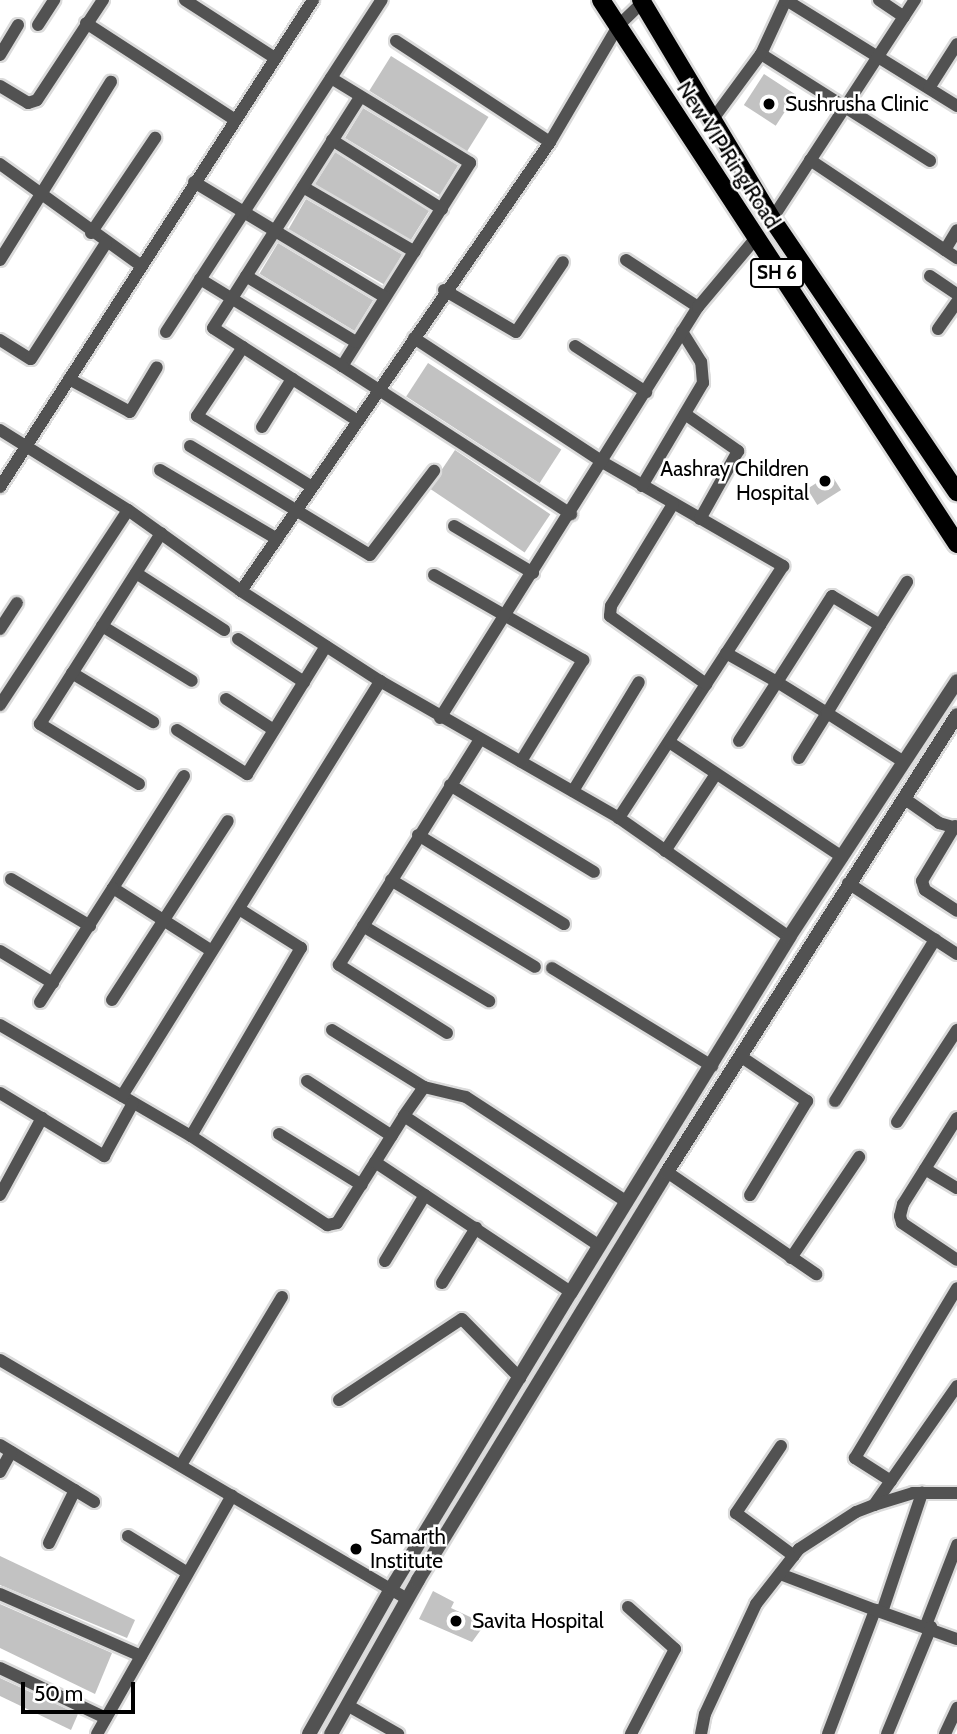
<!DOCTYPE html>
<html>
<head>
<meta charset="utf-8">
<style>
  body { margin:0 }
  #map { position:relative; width:957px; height:1734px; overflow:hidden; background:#fff; font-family:Cabin,sans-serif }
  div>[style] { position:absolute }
  .building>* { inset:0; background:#c2c2c2; transform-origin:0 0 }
  .roads { filter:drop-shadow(2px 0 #dbdbdb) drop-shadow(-2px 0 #dbdbdb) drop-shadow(0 2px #dbdbdb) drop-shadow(0 -2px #dbdbdb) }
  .minor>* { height:12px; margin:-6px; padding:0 6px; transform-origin:6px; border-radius:6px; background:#525252 }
  .tertiary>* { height:14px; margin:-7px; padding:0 7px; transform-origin:7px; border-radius:7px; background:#525252 }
  .primary>* { height:18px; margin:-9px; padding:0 9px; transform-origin:9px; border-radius:9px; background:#000 }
  .dots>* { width:19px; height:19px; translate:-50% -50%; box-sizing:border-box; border:4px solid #fff; border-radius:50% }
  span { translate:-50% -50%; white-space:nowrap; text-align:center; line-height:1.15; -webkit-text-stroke:5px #fff; paint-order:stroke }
  .shield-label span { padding:2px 5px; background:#fff; border:2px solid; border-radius:5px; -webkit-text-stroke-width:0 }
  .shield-label { font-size:19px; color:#000; font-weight:700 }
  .poi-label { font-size:21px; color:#000 }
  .left { translate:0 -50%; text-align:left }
  .right { translate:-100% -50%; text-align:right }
  .street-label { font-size:21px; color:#000 }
  .scale { position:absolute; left:21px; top:1682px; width:114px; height:32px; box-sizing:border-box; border:4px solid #000; border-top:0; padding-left:9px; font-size:21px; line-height:24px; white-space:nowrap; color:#000; -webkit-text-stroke:5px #fff; paint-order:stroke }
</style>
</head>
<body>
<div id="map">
  <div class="building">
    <div style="left:391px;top:56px;width:115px;height:41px;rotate:32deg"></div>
    <div style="left:764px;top:74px;width:38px;height:37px;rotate:33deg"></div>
    <div style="left:363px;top:108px;width:111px;height:35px;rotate:31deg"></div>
    <div style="left:335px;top:152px;width:111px;height:38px;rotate:32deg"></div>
    <div style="left:306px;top:199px;width:111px;height:35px;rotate:30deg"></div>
    <div style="left:278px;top:243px;width:111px;height:36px;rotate:31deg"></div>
    <div style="left:428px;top:363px;width:159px;height:40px;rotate:33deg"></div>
    <div style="left:455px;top:450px;width:115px;height:46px;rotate:34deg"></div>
    <div style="left:831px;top:474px;width:19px;height:28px;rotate:58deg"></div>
    <div style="clip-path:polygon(0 1556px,135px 1620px,127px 1638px,0 1585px)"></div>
    <div style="clip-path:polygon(433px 1591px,454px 1602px,451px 1608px,485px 1624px,472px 1642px,419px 1619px)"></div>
    <div style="clip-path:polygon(0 1604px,112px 1653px,95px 1694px,0 1648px)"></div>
    <div style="clip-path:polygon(0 1678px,78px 1714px,71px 1730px,0 1696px)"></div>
  </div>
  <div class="roads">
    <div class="minor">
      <div style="left:185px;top:0;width:107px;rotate:32.8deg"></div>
      <div style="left:786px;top:0;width:60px;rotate:114.8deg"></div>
      <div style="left:761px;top:54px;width:200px;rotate:32.3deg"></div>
      <div style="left:786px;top:0;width:201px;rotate:31.8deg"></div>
      <div style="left:879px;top:0;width:30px;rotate:34deg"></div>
      <div style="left:86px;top:23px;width:176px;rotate:33deg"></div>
      <div style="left:38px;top:25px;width:30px;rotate:-57deg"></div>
      <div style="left:396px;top:41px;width:184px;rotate:33.3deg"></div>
      <div style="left:0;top:55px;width:35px;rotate:-59deg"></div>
      <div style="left:331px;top:78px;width:163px;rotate:31.4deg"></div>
      <div style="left:470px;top:163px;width:240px;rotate:122.2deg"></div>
      <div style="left:342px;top:366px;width:273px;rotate:32.9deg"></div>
      <div style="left:0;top:86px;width:33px;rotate:31deg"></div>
      <div style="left:28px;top:103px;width:9px;rotate:-18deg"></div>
      <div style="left:37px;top:100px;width:120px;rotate:-56.6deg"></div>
      <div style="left:929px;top:88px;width:52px;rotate:-57.5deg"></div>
      <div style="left:713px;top:119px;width:81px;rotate:-53.6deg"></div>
      <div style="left:332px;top:140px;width:130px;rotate:32.1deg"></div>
      <div style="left:810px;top:160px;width:177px;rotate:33.7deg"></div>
      <div style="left:0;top:164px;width:173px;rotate:35.8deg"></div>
      <div style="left:194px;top:182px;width:223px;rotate:31.1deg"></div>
      <div style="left:303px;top:187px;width:129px;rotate:30.1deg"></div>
      <div style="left:772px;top:219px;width:262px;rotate:-56.9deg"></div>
      <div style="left:91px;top:233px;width:115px;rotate:-56deg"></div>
      <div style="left:945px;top:250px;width:23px;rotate:-59deg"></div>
      <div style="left:0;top:260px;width:210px;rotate:-58.1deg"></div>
      <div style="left:626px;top:260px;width:86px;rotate:33.1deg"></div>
      <div style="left:246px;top:276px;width:128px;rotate:31deg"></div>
      <div style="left:930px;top:276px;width:32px;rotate:34deg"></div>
      <div style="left:200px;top:279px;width:167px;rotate:31.5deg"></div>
      <div style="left:444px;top:290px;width:83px;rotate:30.3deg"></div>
      <div style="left:516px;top:332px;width:84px;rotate:-56.1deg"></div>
      <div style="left:938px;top:329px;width:33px;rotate:-55deg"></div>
      <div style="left:166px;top:332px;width:396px;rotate:-57deg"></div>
      <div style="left:414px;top:338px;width:227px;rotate:33.3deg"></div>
      <div style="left:604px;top:463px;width:207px;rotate:29.9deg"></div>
      <div style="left:783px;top:566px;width:301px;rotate:123.1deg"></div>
      <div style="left:0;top:340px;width:36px;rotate:32deg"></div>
      <div style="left:31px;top:359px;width:138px;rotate:-57.1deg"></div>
      <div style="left:575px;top:346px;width:85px;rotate:32.9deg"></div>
      <div style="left:243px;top:347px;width:83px;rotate:123.7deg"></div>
      <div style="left:197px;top:416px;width:135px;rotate:31.7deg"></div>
      <div style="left:69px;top:379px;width:69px;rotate:28.4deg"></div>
      <div style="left:130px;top:412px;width:52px;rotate:-59deg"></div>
      <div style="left:685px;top:414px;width:65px;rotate:34.9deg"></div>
      <div style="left:738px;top:451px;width:78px;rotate:119.2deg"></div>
      <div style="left:358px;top:421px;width:172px;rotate:-147.3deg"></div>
      <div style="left:213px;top:328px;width:274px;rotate:-57.5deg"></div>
      <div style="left:262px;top:427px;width:57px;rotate:-58deg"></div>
      <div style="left:0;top:430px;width:151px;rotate:32deg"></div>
      <div style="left:128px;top:510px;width:139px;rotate:35.6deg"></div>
      <div style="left:241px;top:591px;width:166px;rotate:32.9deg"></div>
      <div style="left:380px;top:681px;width:275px;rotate:29.8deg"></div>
      <div style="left:619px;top:818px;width:208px;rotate:35deg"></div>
      <div style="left:190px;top:446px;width:210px;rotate:31.2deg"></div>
      <div style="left:370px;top:555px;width:106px;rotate:-52.7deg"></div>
      <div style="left:160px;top:470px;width:136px;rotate:30.5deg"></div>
      <div style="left:642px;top:486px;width:120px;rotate:-59.4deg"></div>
      <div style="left:703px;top:383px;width:21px;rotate:-95deg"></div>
      <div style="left:701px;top:362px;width:36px;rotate:-122deg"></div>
      <div style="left:0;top:487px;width:579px;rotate:-57.27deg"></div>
      <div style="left:673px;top:504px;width:119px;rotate:121.3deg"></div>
      <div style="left:611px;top:606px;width:10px;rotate:96deg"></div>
      <div style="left:610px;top:616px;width:118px;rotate:35.3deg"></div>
      <div style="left:454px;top:526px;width:92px;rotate:30.7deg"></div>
      <div style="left:136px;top:573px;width:105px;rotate:32.9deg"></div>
      <div style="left:434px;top:575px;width:172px;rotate:29.7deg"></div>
      <div style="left:583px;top:660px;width:119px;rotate:121.5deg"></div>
      <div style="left:241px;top:591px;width:545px;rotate:-55.46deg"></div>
      <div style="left:550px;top:142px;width:134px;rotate:-59.6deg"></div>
      <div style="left:618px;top:26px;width:37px;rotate:-44deg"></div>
      <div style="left:880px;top:625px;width:56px;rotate:-148.9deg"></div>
      <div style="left:832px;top:596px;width:102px;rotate:122.6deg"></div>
      <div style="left:777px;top:682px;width:59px;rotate:31.8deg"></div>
      <div style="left:827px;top:713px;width:103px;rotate:-58.9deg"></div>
      <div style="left:880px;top:625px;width:51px;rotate:-57.9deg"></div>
      <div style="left:102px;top:626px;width:105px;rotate:31.4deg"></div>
      <div style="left:0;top:629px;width:31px;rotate:-57deg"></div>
      <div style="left:238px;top:639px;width:79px;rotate:33.1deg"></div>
      <div style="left:726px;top:653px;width:59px;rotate:29.6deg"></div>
      <div style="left:777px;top:682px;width:70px;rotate:122.8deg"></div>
      <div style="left:72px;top:673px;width:95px;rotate:31.2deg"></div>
      <div style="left:226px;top:699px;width:57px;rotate:32.9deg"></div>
      <div style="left:0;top:705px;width:233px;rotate:-56.7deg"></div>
      <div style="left:440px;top:718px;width:485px;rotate:-57.9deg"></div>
      <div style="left:698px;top:307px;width:89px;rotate:-50deg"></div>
      <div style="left:177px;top:730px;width:83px;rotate:32.2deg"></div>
      <div style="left:247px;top:774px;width:150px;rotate:-58.3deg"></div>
      <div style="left:669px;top:742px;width:208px;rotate:33.6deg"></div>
      <div style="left:799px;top:758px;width:53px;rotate:-58.1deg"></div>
      <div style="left:827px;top:713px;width:91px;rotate:32.5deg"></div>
      <div style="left:184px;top:776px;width:133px;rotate:122.4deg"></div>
      <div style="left:113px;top:888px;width:117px;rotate:32.5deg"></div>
      <div style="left:139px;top:784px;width:116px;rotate:-148.8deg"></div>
      <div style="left:40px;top:724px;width:226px;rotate:-57.6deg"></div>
      <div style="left:450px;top:785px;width:168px;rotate:31.1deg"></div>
      <div style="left:573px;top:791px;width:127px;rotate:-58.8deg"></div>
      <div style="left:905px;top:799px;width:42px;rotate:35.2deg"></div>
      <div style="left:939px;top:823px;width:19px;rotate:16deg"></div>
      <div style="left:955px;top:826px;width:64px;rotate:121deg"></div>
      <div style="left:922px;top:881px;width:9px;rotate:72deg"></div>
      <div style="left:925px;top:890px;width:38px;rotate:33deg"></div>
      <div style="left:418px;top:835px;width:171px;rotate:31.4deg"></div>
      <div style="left:665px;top:851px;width:92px;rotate:-56.5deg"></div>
      <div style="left:11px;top:879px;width:92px;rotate:30.7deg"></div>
      <div style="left:391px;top:880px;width:168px;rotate:31.1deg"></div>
      <div style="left:848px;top:883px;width:130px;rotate:33.1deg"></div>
      <div style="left:363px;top:926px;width:147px;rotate:30.8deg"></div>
      <div style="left:0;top:951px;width:62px;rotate:31.1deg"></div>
      <div style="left:552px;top:968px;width:188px;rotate:31.5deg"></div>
      <div style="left:112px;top:1000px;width:213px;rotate:-57.1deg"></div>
      <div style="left:40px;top:1002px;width:135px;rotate:-57.4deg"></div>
      <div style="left:0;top:1025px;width:221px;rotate:30.2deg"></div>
      <div style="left:191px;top:1136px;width:218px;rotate:-59.7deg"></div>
      <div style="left:301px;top:948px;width:73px;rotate:-147.8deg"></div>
      <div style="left:332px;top:1030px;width:108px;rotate:31.8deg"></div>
      <div style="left:424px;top:1087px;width:35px;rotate:125deg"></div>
      <div style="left:447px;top:1033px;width:128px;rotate:-147.8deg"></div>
      <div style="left:339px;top:965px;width:266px;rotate:-58deg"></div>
      <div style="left:740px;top:1056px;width:81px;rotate:33.9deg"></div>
      <div style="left:807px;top:1101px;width:110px;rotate:121.2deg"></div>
      <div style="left:307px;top:1081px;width:101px;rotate:32.9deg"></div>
      <div style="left:424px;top:1087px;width:43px;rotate:13.4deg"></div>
      <div style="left:466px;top:1097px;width:192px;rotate:33.1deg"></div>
      <div style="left:0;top:1093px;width:122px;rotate:31.2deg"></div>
      <div style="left:104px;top:1156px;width:60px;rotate:-61.3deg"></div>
      <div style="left:122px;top:1096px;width:489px;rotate:-58.1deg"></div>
      <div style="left:835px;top:1101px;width:190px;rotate:-58.2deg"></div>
      <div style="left:957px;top:1118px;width:102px;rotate:122.1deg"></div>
      <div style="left:903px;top:1204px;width:12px;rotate:104deg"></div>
      <div style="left:900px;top:1216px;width:7px;rotate:74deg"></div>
      <div style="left:902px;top:1223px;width:66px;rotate:33.9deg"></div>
      <div style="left:897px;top:1122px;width:110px;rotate:-56.9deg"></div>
      <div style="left:279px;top:1134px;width:97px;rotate:31.6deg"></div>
      <div style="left:191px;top:1136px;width:163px;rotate:33.2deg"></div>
      <div style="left:327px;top:1225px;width:10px;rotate:-11deg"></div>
      <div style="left:337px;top:1223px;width:126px;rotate:-57.9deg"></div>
      <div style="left:404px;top:1116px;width:235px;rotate:33.6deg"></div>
      <div style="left:375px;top:1162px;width:235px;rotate:33.6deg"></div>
      <div style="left:925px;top:1169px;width:37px;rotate:31deg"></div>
      <div style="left:667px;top:1172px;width:181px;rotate:34.4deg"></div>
      <div style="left:0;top:1195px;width:88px;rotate:-61.4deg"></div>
      <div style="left:791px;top:1258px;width:122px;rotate:-56deg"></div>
      <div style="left:385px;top:1261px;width:77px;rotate:-58.8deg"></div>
      <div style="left:442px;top:1283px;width:65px;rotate:-58.3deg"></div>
      <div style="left:0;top:1360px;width:472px;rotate:30.4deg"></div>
      <div style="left:339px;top:1400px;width:147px;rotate:-33.4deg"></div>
      <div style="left:462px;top:1319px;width:83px;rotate:45.5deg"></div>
      <div style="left:0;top:1445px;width:110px;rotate:31.2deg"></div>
      <div style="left:781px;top:1446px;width:81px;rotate:123.9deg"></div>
      <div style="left:736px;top:1513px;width:72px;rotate:36.6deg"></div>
      <div style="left:181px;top:1465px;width:196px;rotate:-59deg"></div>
      <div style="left:0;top:1472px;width:23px;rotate:-61deg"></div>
      <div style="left:891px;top:1481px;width:43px;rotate:-147.4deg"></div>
      <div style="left:855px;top:1458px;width:198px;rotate:-59deg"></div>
      <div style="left:874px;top:1505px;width:145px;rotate:-55.1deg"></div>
      <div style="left:128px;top:1536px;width:70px;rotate:31.7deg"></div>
      <div style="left:49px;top:1543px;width:59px;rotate:-63.9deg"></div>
      <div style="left:780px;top:1574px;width:102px;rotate:20.8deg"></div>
      <div style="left:0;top:1594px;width:154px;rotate:23.7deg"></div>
      <div style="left:628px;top:1607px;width:63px;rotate:41.8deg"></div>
      <div style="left:675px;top:1649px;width:96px;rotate:117.4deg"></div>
      <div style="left:882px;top:1612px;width:126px;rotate:-71.4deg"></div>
      <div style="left:926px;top:1625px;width:86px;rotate:-68.8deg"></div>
      <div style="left:0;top:1668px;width:117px;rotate:25.3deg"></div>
      <div style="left:347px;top:1705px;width:59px;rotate:29.6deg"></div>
      <div style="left:97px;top:1734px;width:274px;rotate:-60.5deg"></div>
      <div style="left:701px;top:1734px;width:20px;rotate:-79deg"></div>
      <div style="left:705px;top:1714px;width:121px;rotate:-65.1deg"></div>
      <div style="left:756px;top:1604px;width:70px;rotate:-52deg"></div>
      <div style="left:799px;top:1549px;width:68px;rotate:-33deg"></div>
      <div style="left:856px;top:1512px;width:19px;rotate:-21deg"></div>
      <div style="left:874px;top:1505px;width:41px;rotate:-17.1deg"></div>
      <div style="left:913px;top:1493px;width:44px"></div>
      <div style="left:828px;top:1734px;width:133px;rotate:-69.2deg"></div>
      <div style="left:875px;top:1610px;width:87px;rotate:19.5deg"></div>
      <div style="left:887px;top:1734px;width:116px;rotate:-67.6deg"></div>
      <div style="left:945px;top:1734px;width:29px;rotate:-65deg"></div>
    </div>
    <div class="tertiary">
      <div style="left:309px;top:1734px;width:167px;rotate:-60.5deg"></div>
      <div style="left:391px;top:1589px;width:347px;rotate:-58.8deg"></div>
      <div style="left:571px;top:1292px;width:417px;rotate:-58.4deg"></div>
      <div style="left:789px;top:937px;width:306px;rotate:-56.7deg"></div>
      <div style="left:331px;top:1734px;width:177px;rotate:-60.5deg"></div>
      <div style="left:418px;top:1580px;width:478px;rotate:-58.6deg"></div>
      <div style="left:667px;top:1172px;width:541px;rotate:-57.6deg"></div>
    </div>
    <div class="primary">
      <div style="left:601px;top:0;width:650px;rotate:56.8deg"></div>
      <div style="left:641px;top:0;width:255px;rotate:59.1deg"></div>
      <div style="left:772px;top:219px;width:330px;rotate:55.9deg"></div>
    </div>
  </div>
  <div class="dots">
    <div style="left:769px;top:104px;background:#000"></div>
    <div style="left:825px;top:481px;background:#000"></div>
    <div style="left:356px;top:1549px;background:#000"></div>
    <div style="left:456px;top:1621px;background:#000"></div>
  </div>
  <div class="shield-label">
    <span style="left:777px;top:273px">SH 6</span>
  </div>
  <div class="poi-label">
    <span class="left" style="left:785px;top:104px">Sushrusha Clinic</span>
    <span class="right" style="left:809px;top:481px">Aashray Children<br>Hospital</span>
    <span class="left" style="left:370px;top:1549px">Samarth<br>Institute</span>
    <span class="left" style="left:472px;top:1621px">Savita Hospital</span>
  </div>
  <div class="street-label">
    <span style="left:728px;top:155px;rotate:57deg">New VIP Ring Road</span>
  </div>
  <div class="scale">50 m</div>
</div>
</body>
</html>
